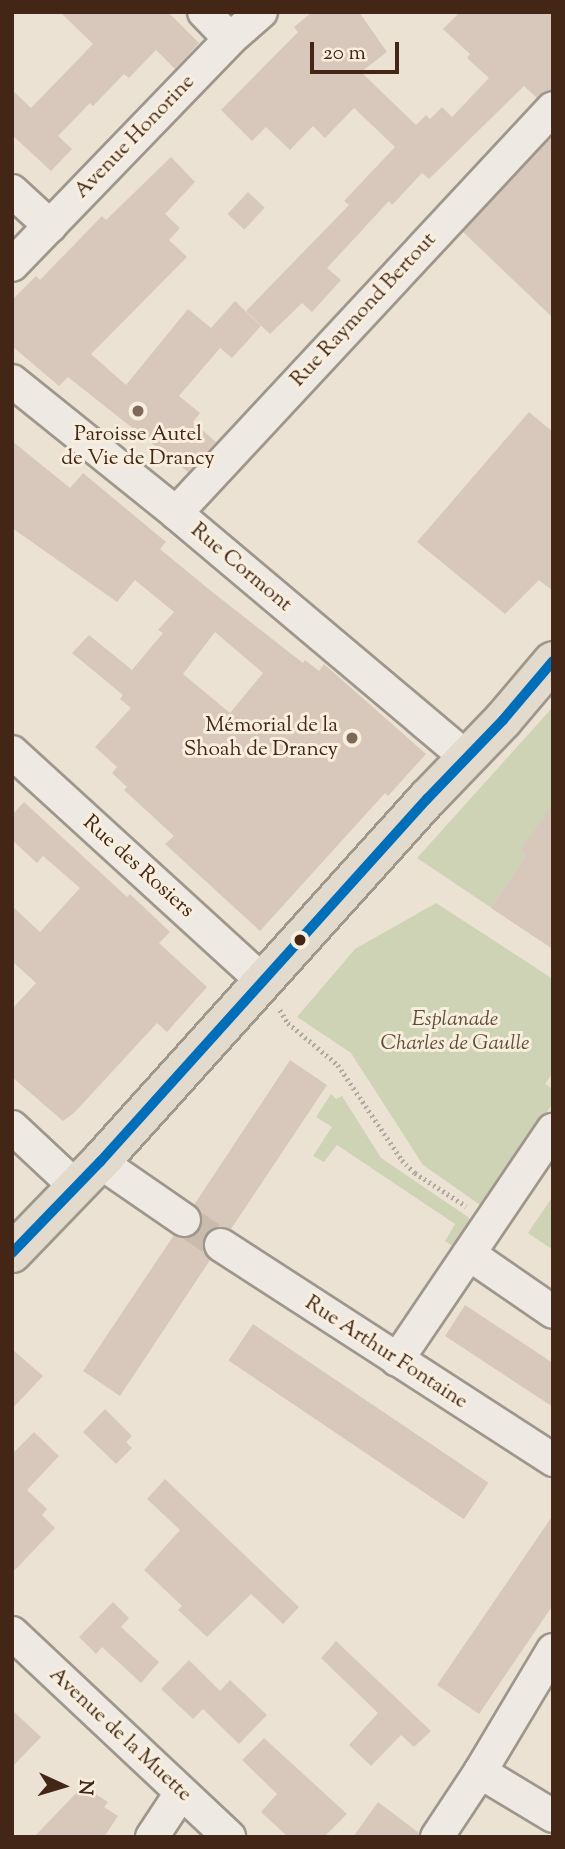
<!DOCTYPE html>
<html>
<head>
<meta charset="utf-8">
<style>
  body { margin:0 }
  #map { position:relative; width:565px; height:1849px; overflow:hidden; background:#ebe2d4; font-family:"Sorts Mill Goudy",serif }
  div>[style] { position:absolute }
  .green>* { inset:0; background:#ced3b5 }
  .building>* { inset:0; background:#d8c8bc; transform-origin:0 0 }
  .minor-tunnel>* { height:32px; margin-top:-16px; transform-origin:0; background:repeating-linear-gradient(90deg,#c9bcae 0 32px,transparent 0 48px) }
  .path>* { height:4.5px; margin-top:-2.25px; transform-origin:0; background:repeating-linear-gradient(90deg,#b0a8a1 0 2px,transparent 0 5.5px) }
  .roads { filter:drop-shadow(2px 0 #9f968c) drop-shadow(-2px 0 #9f968c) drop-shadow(0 2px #9f968c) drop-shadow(0 -2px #9f968c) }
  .minor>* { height:32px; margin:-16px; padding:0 16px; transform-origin:16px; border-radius:16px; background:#eeeae3 }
  .major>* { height:38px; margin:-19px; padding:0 19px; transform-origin:19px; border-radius:19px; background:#e2dacd }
  .bus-1>* { height:10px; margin:-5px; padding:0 5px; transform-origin:5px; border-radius:5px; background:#006eb8 }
  .dots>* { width:19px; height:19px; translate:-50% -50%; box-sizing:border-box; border:4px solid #f8eedd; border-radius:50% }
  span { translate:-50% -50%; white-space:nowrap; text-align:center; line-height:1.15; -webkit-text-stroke:6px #f8eedd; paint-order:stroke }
  .street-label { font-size:21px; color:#432616 }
  .poi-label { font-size:21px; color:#432616 }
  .right { translate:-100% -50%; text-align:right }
  .park-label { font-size:21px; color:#604e37; font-style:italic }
  .frame { position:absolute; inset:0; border:14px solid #432616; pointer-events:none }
  .north { position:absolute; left:28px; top:1751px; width:70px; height:70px; -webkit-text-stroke:5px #f8eedd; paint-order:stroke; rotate:94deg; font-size:19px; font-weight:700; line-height:28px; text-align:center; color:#432616 }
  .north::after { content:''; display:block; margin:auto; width:24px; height:32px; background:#432616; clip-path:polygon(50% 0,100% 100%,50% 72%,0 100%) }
  .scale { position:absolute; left:310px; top:42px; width:89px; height:32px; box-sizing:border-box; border:4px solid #432616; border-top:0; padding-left:9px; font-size:21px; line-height:24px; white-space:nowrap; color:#432616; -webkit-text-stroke:5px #f8eedd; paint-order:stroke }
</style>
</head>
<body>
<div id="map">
  <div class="green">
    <div style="clip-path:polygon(552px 708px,553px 708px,553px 949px,417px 858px)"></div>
    <div style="clip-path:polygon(436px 903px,553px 979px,553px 1072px,545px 1084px,553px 1089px,553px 1103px,483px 1207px,423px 1165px,351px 1053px,297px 1017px,355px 949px)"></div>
    <div style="clip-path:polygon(331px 1094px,336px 1099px,342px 1096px,381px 1158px,468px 1217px,472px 1223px,456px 1249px,445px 1241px,455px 1224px,337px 1145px,324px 1162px,313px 1156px,332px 1127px,316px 1117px)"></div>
    <div style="clip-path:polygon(553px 1196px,553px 1250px,528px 1233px)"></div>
  </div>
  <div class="building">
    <div style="clip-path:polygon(60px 12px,168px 12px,199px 43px,175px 69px,156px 50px,129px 78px,124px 74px,93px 106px,90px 103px,58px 136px,72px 149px,51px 171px,12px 135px,12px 90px,31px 108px,93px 44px)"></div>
    <div style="clip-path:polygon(312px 12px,359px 12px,387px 52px,361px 72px,416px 125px,426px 115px,430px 119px,442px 107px,452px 117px,489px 78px,467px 58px,470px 54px,443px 29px,460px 12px,553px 12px,553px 90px,537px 98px,524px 86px,429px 179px,422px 173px,392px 205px,389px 201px,327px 268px,341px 280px,312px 312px,302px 303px,270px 334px,246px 311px,349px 205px,344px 201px,395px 147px,354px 108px,325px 138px,313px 126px,290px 150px,266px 127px,252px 141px,221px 110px,298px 32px,294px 27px)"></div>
    <div style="clip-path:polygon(553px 135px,553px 318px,463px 232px)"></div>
    <div style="clip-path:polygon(171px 157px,195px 182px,165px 214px,180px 228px,169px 240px,187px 257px,91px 354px,126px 385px,188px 309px,211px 328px,235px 301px,261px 326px,232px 358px,220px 348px,179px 396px,200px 413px,193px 422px,216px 442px,188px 472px,68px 377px,59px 386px,12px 346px,12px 300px,36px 276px,40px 280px,102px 216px,106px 220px)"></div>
    <div style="left:248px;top:192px;width:23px;height:30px;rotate:43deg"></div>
    <div style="clip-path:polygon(529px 412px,553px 432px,553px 591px,539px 580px,505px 614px,417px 542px)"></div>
    <div style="clip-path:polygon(evenodd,12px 441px,70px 488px,83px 473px,166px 542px,160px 549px,211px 591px,303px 663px,305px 660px,319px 671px,324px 664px,426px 754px,388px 796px,385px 793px,260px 931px,165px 844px,174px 836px,124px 790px,127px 787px,112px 773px,117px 767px,95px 747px,131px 708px,120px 699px,123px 695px,72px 653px,89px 635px,132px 670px,163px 633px,158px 630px,174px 612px,135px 580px,117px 602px,12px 528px,12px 441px,215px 632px,263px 673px,230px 713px,183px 674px,215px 632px)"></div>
    <div style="clip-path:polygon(24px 802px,127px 897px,130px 894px,170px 932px,159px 943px,207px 987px,167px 1032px,157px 1023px,75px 1112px,63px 1121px,12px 1077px,12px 1009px,36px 983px,12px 961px,12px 906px,40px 932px,80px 888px,43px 856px,37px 863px,12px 840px,12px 815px)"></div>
    <div style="clip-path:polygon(553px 803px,553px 949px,491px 908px,527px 855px,521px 850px)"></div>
    <div style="clip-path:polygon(290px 1060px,327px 1085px,231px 1229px,221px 1227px,206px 1234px,203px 1245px,210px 1260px,120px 1396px,83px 1371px,174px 1235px,191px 1237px,199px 1230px,201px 1213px,194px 1205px)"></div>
    <div style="clip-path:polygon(465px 1305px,553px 1363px,553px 1407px,445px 1336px)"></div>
    <div style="left:253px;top:1324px;width:284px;height:44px;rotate:34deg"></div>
    <div style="clip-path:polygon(12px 1349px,43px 1376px,12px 1409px)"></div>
    <div style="clip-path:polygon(105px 1409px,132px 1436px,126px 1442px,132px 1448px,116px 1464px,83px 1432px)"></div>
    <div style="clip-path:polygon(34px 1432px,59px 1456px,27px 1490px,47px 1509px,42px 1515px,55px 1528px,12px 1573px,12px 1454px)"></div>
    <div style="clip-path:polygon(165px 1479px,299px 1607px,283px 1624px,251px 1594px,207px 1637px,178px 1610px,182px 1606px,144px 1570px,180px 1530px,147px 1499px)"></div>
    <div style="clip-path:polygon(553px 1515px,553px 1605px,479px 1714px,437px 1685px)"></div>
    <div style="clip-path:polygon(113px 1602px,129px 1618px,121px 1627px,159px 1662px,141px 1683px,102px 1647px,96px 1654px,79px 1637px)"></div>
    <div style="clip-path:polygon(336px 1641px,431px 1731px,414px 1747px,401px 1735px,371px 1766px,349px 1745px,378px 1713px,321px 1658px)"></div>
    <div style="clip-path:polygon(189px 1660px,220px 1691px,230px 1680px,267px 1715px,239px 1744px,203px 1709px,193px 1719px,161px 1689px)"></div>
    <div style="clip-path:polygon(12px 1710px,41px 1737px,12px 1767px)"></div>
    <div style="clip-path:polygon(264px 1738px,347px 1814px,324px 1837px,288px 1837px,261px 1812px,277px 1794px,242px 1760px)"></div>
    <div style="clip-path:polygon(83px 1786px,108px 1802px,104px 1807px,118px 1816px,104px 1837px,34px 1837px)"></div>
    <div style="clip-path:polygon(378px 1802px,419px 1833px,419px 1837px,353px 1837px)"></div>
  </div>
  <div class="minor-tunnel">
    <div style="left:184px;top:1220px;width:45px;rotate:34deg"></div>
  </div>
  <div class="path">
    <div style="left:280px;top:1010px;width:15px;rotate:58deg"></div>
    <div style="left:288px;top:1023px;width:65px;rotate:40deg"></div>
    <div style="left:338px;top:1065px;width:115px;rotate:56deg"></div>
    <div style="left:402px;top:1160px;width:18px;rotate:45deg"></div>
    <div style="left:415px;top:1173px;width:61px;rotate:32.9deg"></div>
  </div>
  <div class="roads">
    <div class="minor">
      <div style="left:204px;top:12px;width:37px;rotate:46deg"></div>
      <div style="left:12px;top:191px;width:52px;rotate:42.6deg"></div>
      <div style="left:12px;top:265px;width:314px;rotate:-46deg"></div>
      <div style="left:230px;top:39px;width:41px;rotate:-41.1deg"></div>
      <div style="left:12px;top:381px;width:211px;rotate:38.8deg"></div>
      <div style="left:176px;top:513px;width:380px;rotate:40.1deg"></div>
      <div style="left:176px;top:513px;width:553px;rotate:-47.05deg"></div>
      <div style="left:12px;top:752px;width:341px;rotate:42.4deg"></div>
      <div style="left:12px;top:1127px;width:86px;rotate:43.1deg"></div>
      <div style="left:100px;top:1162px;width:102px;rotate:34.6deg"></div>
      <div style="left:221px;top:1245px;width:396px;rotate:32.9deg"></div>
      <div style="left:469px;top:1254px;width:102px;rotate:34.6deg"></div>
      <div style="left:397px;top:1360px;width:278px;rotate:-55.9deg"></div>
      <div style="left:12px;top:1633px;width:298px;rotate:43.2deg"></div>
      <div style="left:553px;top:1650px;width:142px;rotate:120.9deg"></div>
      <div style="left:480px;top:1772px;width:85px;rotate:31.1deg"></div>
      <div style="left:152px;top:1837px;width:53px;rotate:-56.6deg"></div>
      <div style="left:437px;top:1837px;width:78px;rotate:-56.5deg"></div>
    </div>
    <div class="major">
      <div style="left:12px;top:1253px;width:127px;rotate:-46deg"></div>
      <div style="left:100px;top:1162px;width:489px;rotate:-48deg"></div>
      <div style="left:427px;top:799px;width:110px;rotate:-46.1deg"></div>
      <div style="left:503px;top:720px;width:77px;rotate:-49.7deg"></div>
    </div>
  </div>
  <div class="bus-1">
    <div style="left:12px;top:1253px;width:127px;rotate:-46deg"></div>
    <div style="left:100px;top:1162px;width:489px;rotate:-48deg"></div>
    <div style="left:427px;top:799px;width:110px;rotate:-46.1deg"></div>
    <div style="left:503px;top:720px;width:77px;rotate:-49.7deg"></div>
  </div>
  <div class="dots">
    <div style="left:138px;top:411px;background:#7e6858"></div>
    <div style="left:352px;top:738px;background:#7e6858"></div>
    <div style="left:300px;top:940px;background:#432616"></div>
  </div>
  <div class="street-label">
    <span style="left:135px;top:137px;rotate:-46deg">Avenue Honorine</span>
    <span style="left:364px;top:310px;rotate:-47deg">Rue Raymond Bertout</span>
    <span style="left:241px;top:568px;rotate:40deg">Rue Cormont</span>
    <span style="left:138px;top:867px;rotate:42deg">Rue des Rosiers</span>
    <span style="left:386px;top:1353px;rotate:33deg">Rue Arthur Fontaine</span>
    <span style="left:120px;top:1735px;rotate:43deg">Avenue de la Muette</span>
  </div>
  <div class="poi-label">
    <span style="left:138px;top:447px">Paroisse Autel<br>de Vie de Drancy</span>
    <span class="right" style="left:338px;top:738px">Mémorial de la<br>Shoah de Drancy</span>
  </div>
  <div class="park-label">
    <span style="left:455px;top:1032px">Esplanade<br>Charles de Gaulle</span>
  </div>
  <div class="frame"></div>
  <div class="north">N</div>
  <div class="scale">20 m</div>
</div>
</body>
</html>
